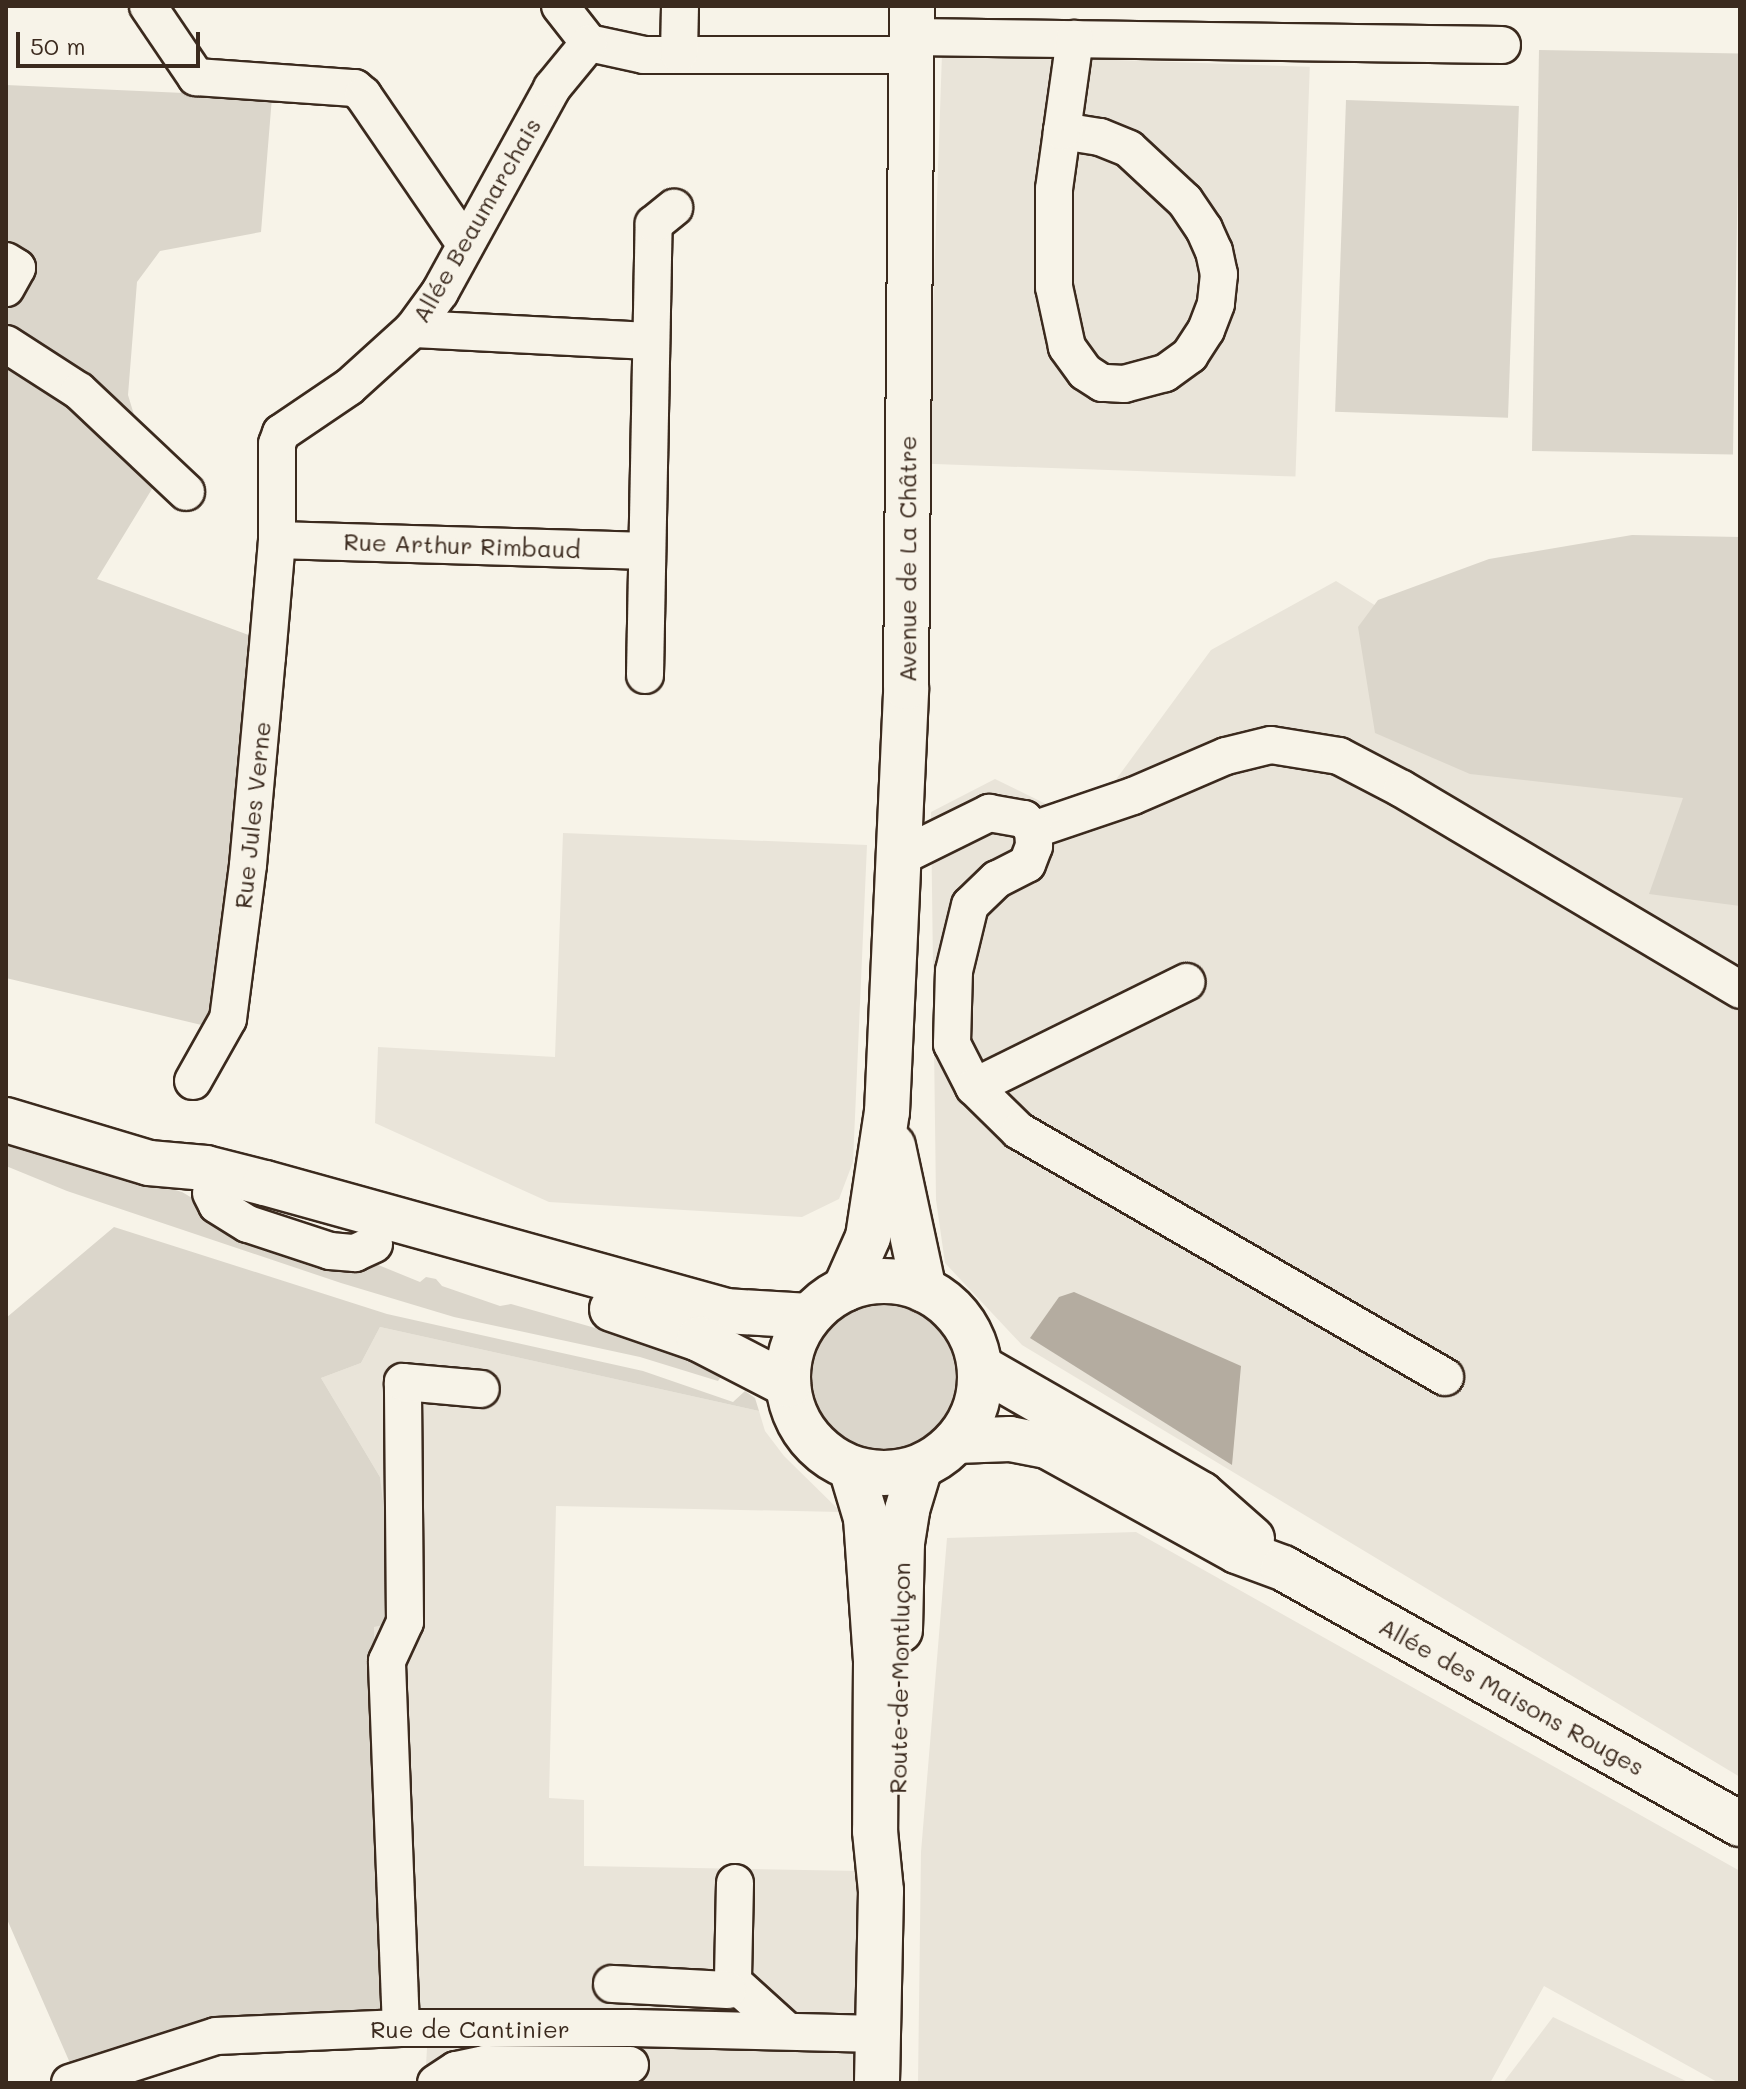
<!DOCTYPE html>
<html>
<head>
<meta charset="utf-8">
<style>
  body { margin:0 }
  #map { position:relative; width:1746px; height:2089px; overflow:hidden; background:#f7f3e8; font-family:Mali,sans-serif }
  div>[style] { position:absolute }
  .built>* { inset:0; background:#e9e4d9; transform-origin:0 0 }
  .green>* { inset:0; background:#dbd6cb; transform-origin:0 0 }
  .round { border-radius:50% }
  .water>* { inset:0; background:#b4aca0 }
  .roads { filter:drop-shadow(2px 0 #3b2a1e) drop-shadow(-2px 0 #3b2a1e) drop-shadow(0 2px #3b2a1e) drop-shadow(0 -2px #3b2a1e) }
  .minor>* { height:36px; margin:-18px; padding:0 18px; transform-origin:18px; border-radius:18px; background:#f7f3e8 }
  .major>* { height:44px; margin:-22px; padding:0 22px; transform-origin:22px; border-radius:22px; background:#f7f3e8 }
  .major>.ring { margin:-22px; padding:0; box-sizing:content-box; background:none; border:44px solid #f7f3e8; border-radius:50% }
  span { translate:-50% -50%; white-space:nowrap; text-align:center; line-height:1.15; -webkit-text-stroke:6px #f7f3e8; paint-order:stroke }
  .street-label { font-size:24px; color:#3b2a1e }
  .frame { position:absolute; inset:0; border:8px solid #3b2a1e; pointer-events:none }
  .scale { position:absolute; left:16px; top:32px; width:184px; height:36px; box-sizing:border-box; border:4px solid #3b2a1e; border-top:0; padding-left:10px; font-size:24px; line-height:28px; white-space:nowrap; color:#3b2a1e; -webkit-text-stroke:6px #f7f3e8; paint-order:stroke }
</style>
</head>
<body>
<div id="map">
  <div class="built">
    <div style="left:942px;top:54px;width:368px;height:410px;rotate:2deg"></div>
    <div style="clip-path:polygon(1336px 581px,1740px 833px,1740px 1777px,1022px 1345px,945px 1263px,936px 1200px,931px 812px,995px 779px,1050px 806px,1112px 785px,1211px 650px)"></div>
    <div style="clip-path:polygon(563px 833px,867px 845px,853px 1162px,839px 1199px,802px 1217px,549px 1202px,375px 1123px,378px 1047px,555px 1057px)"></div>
    <div style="clip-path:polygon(380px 1327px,759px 1411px,765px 1431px,784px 1456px,841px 1512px,556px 1506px,549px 1798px,584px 1800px,584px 1866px,860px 1871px,855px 2083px,425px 2083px,427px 2048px,416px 2013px,391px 2014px,374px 1626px,387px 1623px,380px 1477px,321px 1378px,361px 1363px)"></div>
    <div style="clip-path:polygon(1136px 1532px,1740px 1871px,1740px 2083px,1719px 2083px,1544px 1986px,1490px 2083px,918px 2083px,921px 1852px,947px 1538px)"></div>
    <div style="clip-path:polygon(1553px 2017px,1690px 2083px,1503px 2083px)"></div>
  </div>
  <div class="green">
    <div style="left:1539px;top:50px;width:201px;height:401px;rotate:1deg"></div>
    <div style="clip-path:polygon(6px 85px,272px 97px,261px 232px,160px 251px,137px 282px,128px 395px,155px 484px,97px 579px,254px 637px,214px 1028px,6px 978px)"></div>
    <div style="left:1346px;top:100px;width:173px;height:312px;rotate:2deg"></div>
    <div style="clip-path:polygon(1632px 535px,1740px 537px,1740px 906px,1649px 894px,1683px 798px,1470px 774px,1375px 733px,1358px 627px,1378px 600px,1489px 559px)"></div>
    <div style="clip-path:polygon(6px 1140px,182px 1192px,236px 1224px,371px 1262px,420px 1282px,426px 1277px,436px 1279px,442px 1286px,500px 1306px,511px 1304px,676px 1351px,726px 1369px,718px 1381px,640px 1357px,454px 1317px,341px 1283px,67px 1191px,6px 1166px)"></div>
    <div style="clip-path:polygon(114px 1227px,387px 1314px,643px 1371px,733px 1402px,745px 1391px,755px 1398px,759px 1411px,380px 1327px,361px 1363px,321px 1378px,380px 1477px,384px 1510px,387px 1624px,374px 1627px,391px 2014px,203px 2022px,70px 2063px,6px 1917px,6px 1318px)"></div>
    <div class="round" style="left:788px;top:1281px;width:192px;height:192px"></div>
  </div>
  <div class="water">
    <div style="clip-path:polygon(1074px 1292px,1241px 1366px,1232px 1465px,1030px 1338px,1059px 1297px)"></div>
  </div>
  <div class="roads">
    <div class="minor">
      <div style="left:148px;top:6px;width:86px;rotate:55.9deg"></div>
      <div style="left:196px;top:77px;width:159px;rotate:4deg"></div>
      <div style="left:355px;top:88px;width:11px;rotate:41deg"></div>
      <div style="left:363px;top:95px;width:181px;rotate:55.6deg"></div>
      <div style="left:560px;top:6px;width:47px;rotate:51.9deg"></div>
      <div style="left:589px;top:43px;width:56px;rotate:12.3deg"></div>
      <div style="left:644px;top:55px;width:268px"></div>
      <div style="left:912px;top:37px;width:590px;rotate:0.78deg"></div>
      <div style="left:679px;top:54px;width:48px;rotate:-88.8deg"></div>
      <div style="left:1062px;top:131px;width:38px;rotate:9deg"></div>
      <div style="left:1100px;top:137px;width:31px;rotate:22deg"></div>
      <div style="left:1129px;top:149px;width:76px;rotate:42.9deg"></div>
      <div style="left:1185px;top:201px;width:34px;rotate:56deg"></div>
      <div style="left:1204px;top:229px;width:24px;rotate:66deg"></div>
      <div style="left:1214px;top:251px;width:24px;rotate:78deg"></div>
      <div style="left:1219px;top:274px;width:30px;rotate:96deg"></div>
      <div style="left:1216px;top:304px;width:28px;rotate:111deg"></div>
      <div style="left:1206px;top:330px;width:30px;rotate:123deg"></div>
      <div style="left:1190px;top:355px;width:31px;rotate:144deg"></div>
      <div style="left:1165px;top:373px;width:42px;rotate:165deg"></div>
      <div style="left:1124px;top:384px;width:22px;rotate:-177deg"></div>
      <div style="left:1102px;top:383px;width:20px;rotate:-147deg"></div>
      <div style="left:1085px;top:372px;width:31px;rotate:-126deg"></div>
      <div style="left:1067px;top:347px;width:61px;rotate:-102.2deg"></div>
      <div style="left:1054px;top:287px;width:98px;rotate:-90deg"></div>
      <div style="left:1054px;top:189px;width:59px;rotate:-82.1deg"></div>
      <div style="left:1062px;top:131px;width:93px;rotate:-82deg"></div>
      <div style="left:6px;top:261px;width:13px;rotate:32deg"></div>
      <div style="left:17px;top:268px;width:23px;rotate:119deg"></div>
      <div style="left:413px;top:329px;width:238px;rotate:2.9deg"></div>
      <div style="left:6px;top:344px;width:87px;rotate:32.8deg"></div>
      <div style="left:79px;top:391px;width:147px;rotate:43.3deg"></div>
      <div style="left:277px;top:540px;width:370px;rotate:1.7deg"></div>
      <div style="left:645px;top:675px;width:451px;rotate:-88.9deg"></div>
      <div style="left:654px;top:224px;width:26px;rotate:-39deg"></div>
      <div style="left:1033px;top:830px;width:106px;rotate:-18.8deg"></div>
      <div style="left:1133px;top:796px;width:101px;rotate:-23.3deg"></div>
      <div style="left:1226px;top:756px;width:46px;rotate:-13.7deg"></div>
      <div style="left:1271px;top:745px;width:69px;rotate:9.2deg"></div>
      <div style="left:1339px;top:756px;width:71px;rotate:27.6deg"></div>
      <div style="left:1402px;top:789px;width:393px;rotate:30.7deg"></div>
      <div style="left:898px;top:858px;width:102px;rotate:-26.3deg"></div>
      <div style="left:989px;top:813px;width:36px;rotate:10deg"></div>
      <div style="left:1024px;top:819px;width:14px;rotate:51deg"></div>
      <div style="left:1033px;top:830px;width:16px;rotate:86deg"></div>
      <div style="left:1034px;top:846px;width:19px;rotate:111deg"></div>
      <div style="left:1027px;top:864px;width:34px;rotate:153deg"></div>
      <div style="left:997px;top:879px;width:37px;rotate:136deg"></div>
      <div style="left:970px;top:905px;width:68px;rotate:103.6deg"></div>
      <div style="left:954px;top:971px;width:73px;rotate:91.6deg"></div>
      <div style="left:952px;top:1044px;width:48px;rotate:62.9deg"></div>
      <div style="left:974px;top:1087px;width:63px;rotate:44.4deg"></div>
      <div style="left:1019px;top:1131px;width:492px;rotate:30deg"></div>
      <div style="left:193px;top:1081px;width:71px;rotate:-60.6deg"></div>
      <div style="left:228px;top:1019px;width:155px;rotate:-82.6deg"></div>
      <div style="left:248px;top:865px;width:209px;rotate:-84.8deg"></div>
      <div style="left:267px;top:657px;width:117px;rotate:-85.1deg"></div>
      <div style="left:277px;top:540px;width:96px;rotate:-90deg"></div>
      <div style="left:277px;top:444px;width:12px;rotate:-70deg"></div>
      <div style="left:281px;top:433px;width:82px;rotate:-34.1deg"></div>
      <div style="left:349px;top:387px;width:86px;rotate:-42.2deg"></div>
      <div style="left:413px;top:329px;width:46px;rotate:-53.9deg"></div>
      <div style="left:440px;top:292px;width:233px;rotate:-61.2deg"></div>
      <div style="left:552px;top:88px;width:58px;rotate:-50.6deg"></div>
      <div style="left:974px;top:1087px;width:237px;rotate:-26.3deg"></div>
      <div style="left:211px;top:1193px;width:13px;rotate:63deg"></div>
      <div style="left:217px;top:1205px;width:36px;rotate:32deg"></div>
      <div style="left:248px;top:1224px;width:86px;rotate:18.2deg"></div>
      <div style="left:330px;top:1251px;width:25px;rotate:5deg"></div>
      <div style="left:355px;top:1253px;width:21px;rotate:-25deg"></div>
      <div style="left:735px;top:1883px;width:99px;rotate:91.2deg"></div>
      <div style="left:733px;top:1982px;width:73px;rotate:42.2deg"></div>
      <div style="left:612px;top:1984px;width:116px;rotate:3deg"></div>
      <div style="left:401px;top:2028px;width:367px;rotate:-92.2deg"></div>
      <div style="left:387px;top:1661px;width:43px;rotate:-65.2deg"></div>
      <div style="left:405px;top:1622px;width:240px;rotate:-90.5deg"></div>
      <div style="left:403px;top:1382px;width:78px;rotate:5.1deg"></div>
      <div style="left:70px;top:2083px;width:153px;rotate:-17.8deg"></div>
      <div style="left:216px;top:2036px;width:185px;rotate:-2.5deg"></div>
      <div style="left:401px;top:2028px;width:232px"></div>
      <div style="left:633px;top:2028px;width:246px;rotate:1.4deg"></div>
      <div style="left:436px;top:2083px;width:24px;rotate:-33deg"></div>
      <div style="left:456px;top:2070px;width:30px;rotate:-12deg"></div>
      <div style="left:485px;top:2064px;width:145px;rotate:0.4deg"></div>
    </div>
    <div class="major">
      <div style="left:6px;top:1120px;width:149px;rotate:16.7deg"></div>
      <div style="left:149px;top:1163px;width:57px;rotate:5deg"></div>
      <div style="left:206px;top:1168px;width:61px;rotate:14.3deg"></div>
      <div style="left:265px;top:1183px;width:477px;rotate:15.5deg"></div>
      <div style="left:725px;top:1311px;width:84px;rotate:3.4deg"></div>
      <div style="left:893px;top:1146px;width:147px;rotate:77.9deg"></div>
      <div class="ring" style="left:788px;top:1281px;width:148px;height:148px"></div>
      <div style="left:845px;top:1289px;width:57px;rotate:-66.1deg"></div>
      <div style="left:868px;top:1237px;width:126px;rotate:-81.4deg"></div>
      <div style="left:887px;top:1112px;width:425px;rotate:-87.4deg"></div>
      <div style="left:906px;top:687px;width:681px;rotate:-89.5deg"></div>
      <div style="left:612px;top:1309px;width:92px;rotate:19deg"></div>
      <div style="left:699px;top:1339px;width:100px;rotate:27.3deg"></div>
      <div style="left:980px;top:1367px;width:255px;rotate:29.9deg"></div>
      <div style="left:1201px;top:1494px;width:68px;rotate:41.4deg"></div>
      <div style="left:956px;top:1441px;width:54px;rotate:-2.1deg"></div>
      <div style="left:1010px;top:1439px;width:38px;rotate:11deg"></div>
      <div style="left:1047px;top:1446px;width:217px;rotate:28.9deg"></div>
      <div style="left:1237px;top:1551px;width:49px;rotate:20.3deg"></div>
      <div style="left:1283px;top:1568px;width:524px;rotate:29.26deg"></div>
      <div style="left:851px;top:1468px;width:52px;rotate:73.3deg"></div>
      <div style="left:866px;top:1518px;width:142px;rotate:86deg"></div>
      <div style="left:876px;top:1660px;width:171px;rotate:90.3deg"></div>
      <div style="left:875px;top:1831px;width:60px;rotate:84.3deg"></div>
      <div style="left:881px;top:1891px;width:192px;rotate:91.2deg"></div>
      <div style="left:900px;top:1630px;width:87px;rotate:-88.7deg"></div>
      <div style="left:902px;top:1543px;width:33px;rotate:-81deg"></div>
      <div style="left:907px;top:1510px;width:45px;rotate:-73.2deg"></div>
    </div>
  </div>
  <div class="street-label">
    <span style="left:476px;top:220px;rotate:-60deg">Allée Beaumarchais</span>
    <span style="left:462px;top:545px;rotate:2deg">Rue Arthur Rimbaud</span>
    <span style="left:907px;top:559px;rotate:-90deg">Avenue de La Châtre</span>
    <span style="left:252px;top:815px;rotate:-84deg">Rue Jules Verne</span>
    <span style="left:899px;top:1678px;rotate:-89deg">Route de Montluçon</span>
    <span style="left:1512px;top:1696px;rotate:29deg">Allée des Maisons Rouges</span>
    <span style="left:470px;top:2029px">Rue de Cantinier</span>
  </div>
  <div class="frame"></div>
  <div class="scale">50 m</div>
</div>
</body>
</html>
